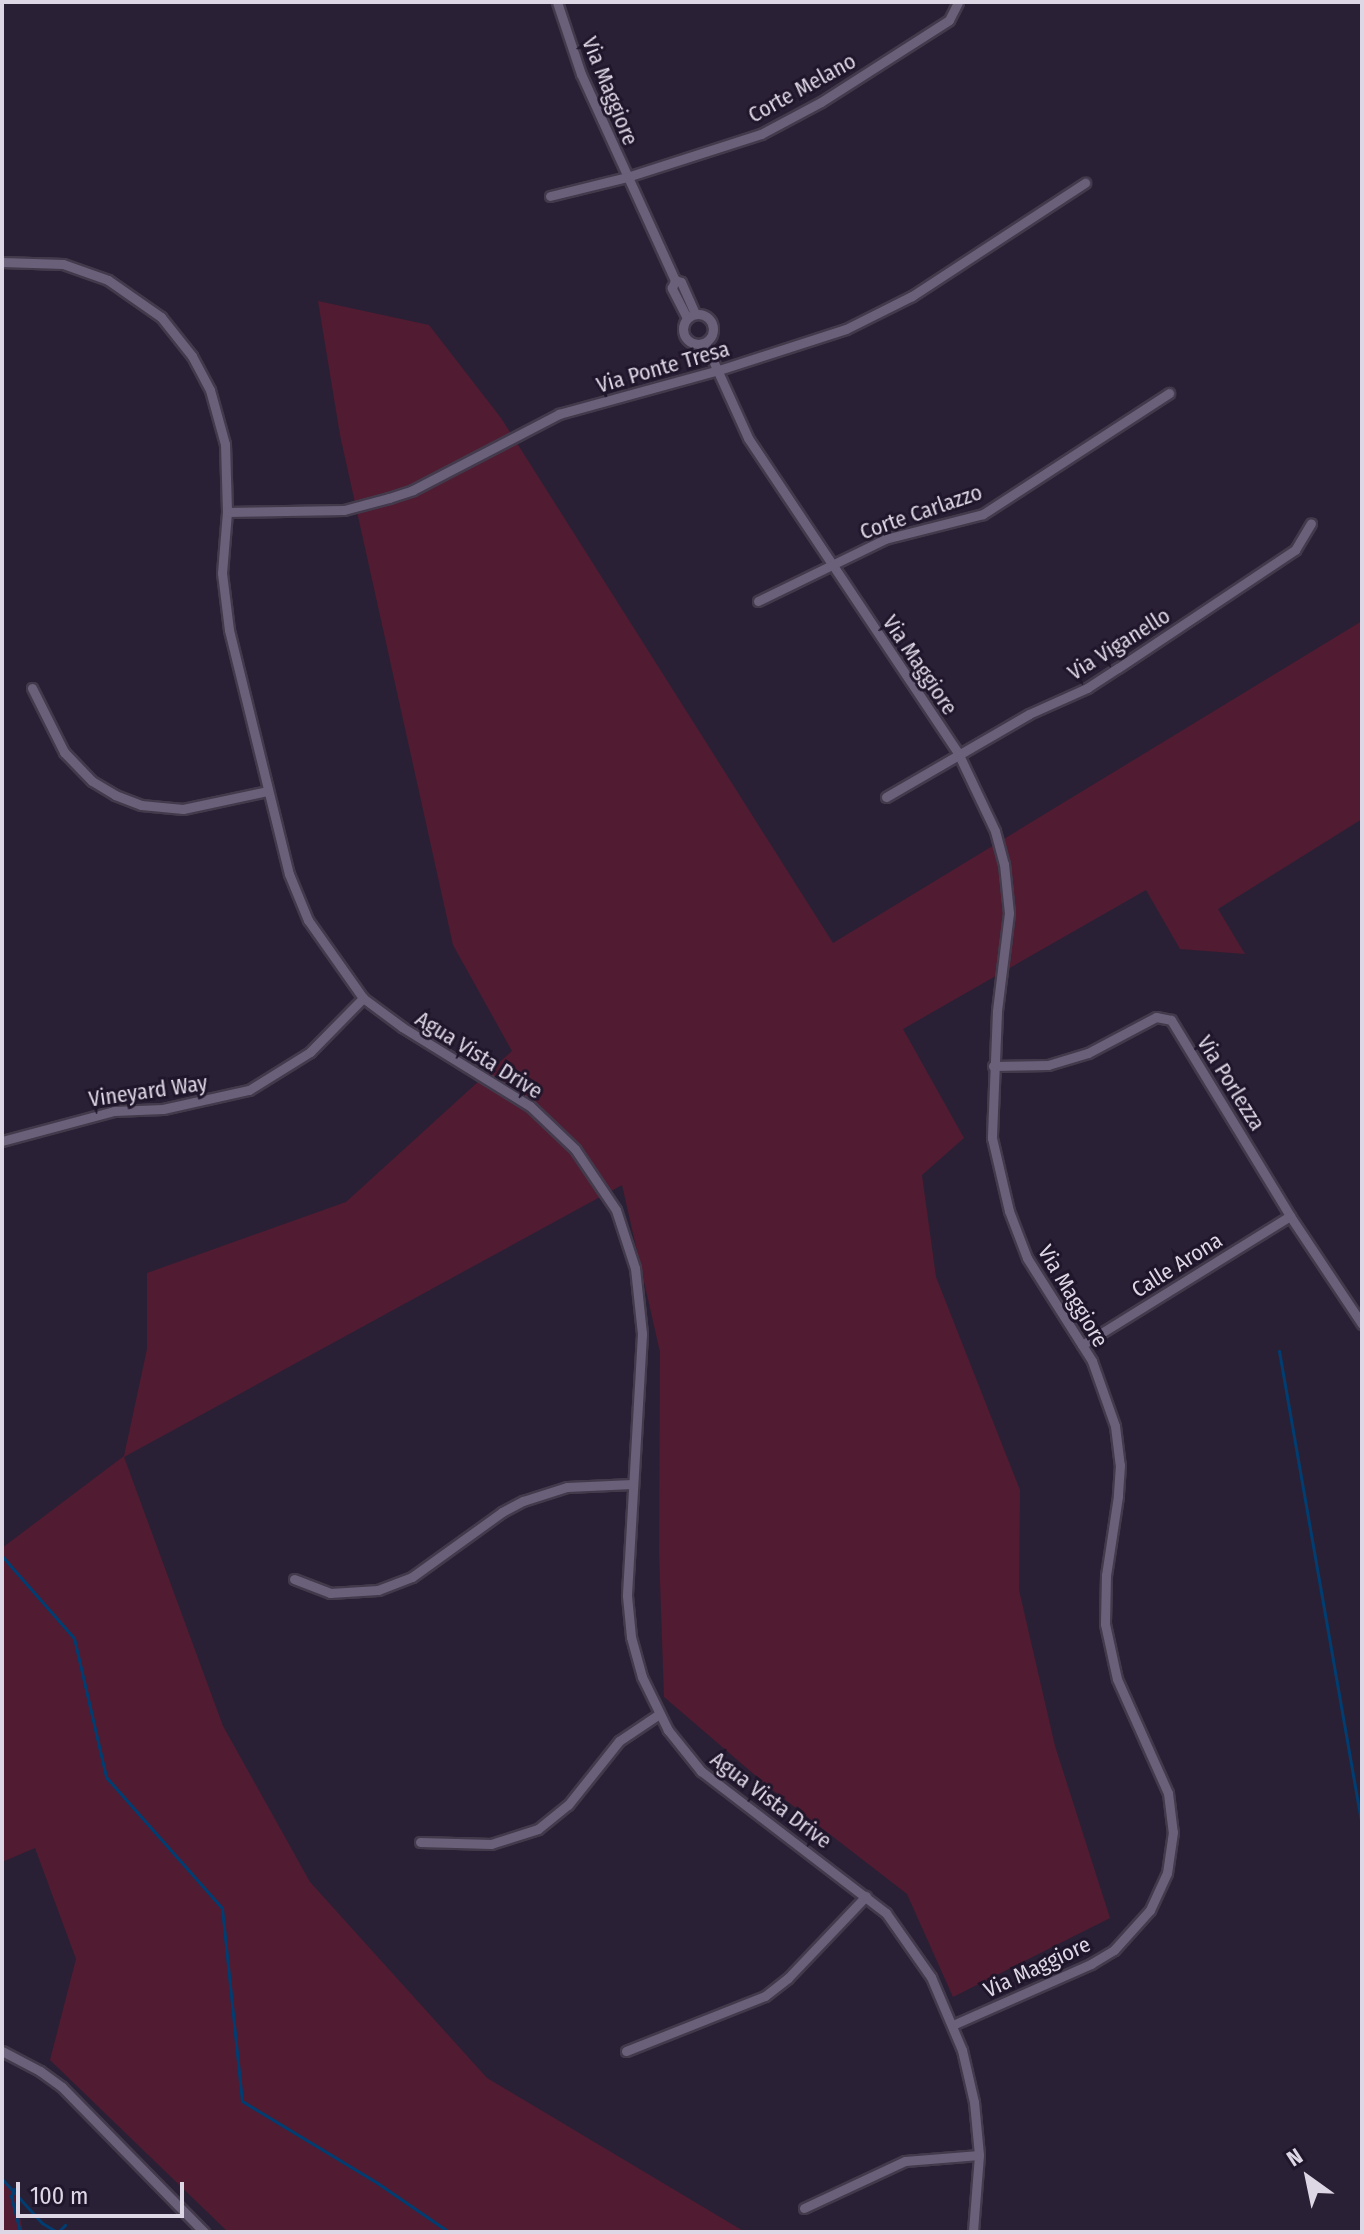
<!DOCTYPE html>
<html>
<head>
<meta charset="utf-8">
<style>
  body { margin:0 }
  #map { position:relative; width:1364px; height:2234px; overflow:hidden; background:#2a2035; font-family:"Fira Sans Condensed",sans-serif }
  div>[style] { position:absolute }
  .green>* { inset:0; background:#511b31 }
  .stream>* { height:3px; margin:-1.5px; padding:0 1.5px; transform-origin:1.5px; border-radius:1.5px; background:#013d71 }
  .roads { filter:drop-shadow(2px 0 #433a4c) drop-shadow(-2px 0 #433a4c) drop-shadow(0 2px #433a4c) drop-shadow(0 -2px #433a4c) }
  .minor>* { height:9px; margin:-4.5px; padding:0 4.5px; transform-origin:4.5px; border-radius:4.5px; background:#6b6079 }
  .minor>.ring { margin:-4.5px; padding:0; box-sizing:content-box; background:none; border:9px solid #6b6079; border-radius:50% }
  span { translate:-50% -50%; white-space:nowrap; text-align:center; line-height:1.15; -webkit-text-stroke:6px #20162b; paint-order:stroke }
  .street-label { font-size:22px; color:#ddd7e5 }
  .frame { position:absolute; inset:0; border:4px solid #ddd7e5; pointer-events:none }
  .north { position:absolute; left:1268px; top:2138px; width:80px; height:80px; -webkit-text-stroke:6px #20162b; paint-order:stroke; rotate:327deg; font-size:22px; font-weight:700; line-height:32px; text-align:center; color:#ddd7e5 }
  .north::after { content:''; display:block; margin:auto; width:28px; height:36px; background:#ddd7e5; clip-path:polygon(50% 0,100% 100%,50% 72%,0 100%) }
  .scale { position:absolute; left:16px; top:2182px; width:168px; height:36px; box-sizing:border-box; border:4px solid #ddd7e5; border-top:0; padding-left:10px; font-size:24px; line-height:28px; white-space:nowrap; color:#ddd7e5; -webkit-text-stroke:6px #20162b; paint-order:stroke }
</style>
</head>
<body>
<div id="map">
  <div class="green">
    <div style="clip-path:polygon(318px 301px,429px 325px,501px 418px,833px 943px,1362px 621px,1362px 819px,1218px 909px,1245px 954px,1180px 949px,1146px 890px,903px 1029px,964px 1138px,922px 1175px,936px 1277px,1020px 1490px,1019px 1590px,1055px 1746px,1110px 1918px,953px 1997px,907px 1894px,770px 1788px,664px 1697px,659px 1552px,660px 1352px,622px 1185px,124px 1457px,223px 1726px,310px 1882px,487px 2078px,745px 2232px,228px 2232px,50px 2060px,76px 1959px,35px 1848px,2px 1862px,2px 1548px,124px 1456px,147px 1349px,147px 1273px,346px 1202px,512px 1051px,453px 945px,340px 435px)"></div>
    <div style="clip-path:polygon(2px 2182px,14px 2189px,23px 2232px,2px 2232px)"></div>
  </div>
  <div class="stream">
    <div style="left:1279px;top:1351px;width:482px;rotate:80.1deg"></div>
    <div style="left:2px;top:1556px;width:109px;rotate:48.7deg"></div>
    <div style="left:74px;top:1638px;width:143px;rotate:77deg"></div>
    <div style="left:106px;top:1777px;width:175px;rotate:48.5deg"></div>
    <div style="left:222px;top:1908px;width:194px;rotate:84.1deg"></div>
    <div style="left:242px;top:2101px;width:157px;rotate:31.2deg"></div>
    <div style="left:376px;top:2182px;width:88px;rotate:34.4deg"></div>
    <div style="left:2px;top:2179px;width:59px;rotate:47.7deg"></div>
    <div style="left:42px;top:2223px;width:17px;rotate:31deg"></div>
    <div style="left:14px;top:2189px;width:8px;rotate:113deg"></div>
    <div style="left:11px;top:2196px;width:37px;rotate:76deg"></div>
    <div style="left:58px;top:2232px;width:10px;rotate:-45deg"></div>
  </div>
  <div class="roads">
    <div class="minor">
      <div style="left:557px;top:2px;width:76px;rotate:71.6deg"></div>
      <div style="left:581px;top:74px;width:226px;rotate:65.5deg"></div>
      <div style="left:550px;top:196px;width:79px;rotate:-13.9deg"></div>
      <div style="left:627px;top:177px;width:141px;rotate:-17.8deg"></div>
      <div style="left:761px;top:134px;width:68px;rotate:-28.1deg"></div>
      <div style="left:821px;top:102px;width:152px;rotate:-32.6deg"></div>
      <div style="left:949px;top:20px;width:20px;rotate:-63deg"></div>
      <div style="left:2px;top:262px;width:61px;rotate:1.9deg"></div>
      <div style="left:63px;top:264px;width:48px;rotate:19.6deg"></div>
      <div style="left:108px;top:280px;width:65px;rotate:34.9deg"></div>
      <div style="left:161px;top:317px;width:50px;rotate:51.5deg"></div>
      <div style="left:192px;top:356px;width:38px;rotate:62deg"></div>
      <div style="left:210px;top:390px;width:56px;rotate:74.5deg"></div>
      <div style="left:225px;top:444px;width:68px;rotate:88.3deg"></div>
      <div style="left:227px;top:512px;width:61px;rotate:94.7deg"></div>
      <div style="left:222px;top:573px;width:57px;rotate:83deg"></div>
      <div style="left:229px;top:630px;width:251px;rotate:76.2deg"></div>
      <div style="left:289px;top:874px;width:50px;rotate:67.6deg"></div>
      <div style="left:308px;top:920px;width:95px;rotate:54.8deg"></div>
      <div style="left:363px;top:998px;width:49px;rotate:36.6deg"></div>
      <div style="left:402px;top:1027px;width:150px;rotate:31.7deg"></div>
      <div style="left:530px;top:1106px;width:62px;rotate:43.7deg"></div>
      <div style="left:575px;top:1149px;width:73px;rotate:56.1deg"></div>
      <div style="left:616px;top:1210px;width:61px;rotate:71.9deg"></div>
      <div style="left:635px;top:1268px;width:66px;rotate:83.9deg"></div>
      <div style="left:642px;top:1334px;width:262px;rotate:93.3deg"></div>
      <div style="left:627px;top:1596px;width:41px;rotate:84.4deg"></div>
      <div style="left:631px;top:1637px;width:41px;rotate:74.6deg"></div>
      <div style="left:642px;top:1677px;width:59px;rotate:63.9deg"></div>
      <div style="left:668px;top:1730px;width:53px;rotate:51.2deg"></div>
      <div style="left:701px;top:1771px;width:233px;rotate:37.5deg"></div>
      <div style="left:886px;top:1913px;width:78px;rotate:54.9deg"></div>
      <div style="left:931px;top:1977px;width:79px;rotate:67deg"></div>
      <div style="left:962px;top:2050px;width:53px;rotate:77deg"></div>
      <div style="left:974px;top:2102px;width:53px;rotate:84.6deg"></div>
      <div style="left:979px;top:2155px;width:77px;rotate:94.5deg"></div>
      <div class="ring" style="left:683px;top:314px;width:21px;height:21px"></div>
      <div style="left:687px;top:318px;width:34px;rotate:-117deg"></div>
      <div style="left:672px;top:288px;width:9px;rotate:-69deg"></div>
      <div style="left:675px;top:280px;width:6px;rotate:18deg"></div>
      <div style="left:681px;top:282px;width:35px;rotate:66deg"></div>
      <div style="left:705px;top:343px;width:104px;rotate:65.6deg"></div>
      <div style="left:748px;top:438px;width:379px;rotate:56.3deg"></div>
      <div style="left:958px;top:753px;width:86px;rotate:64.6deg"></div>
      <div style="left:995px;top:831px;width:34px;rotate:75deg"></div>
      <div style="left:1004px;top:864px;width:49px;rotate:84.2deg"></div>
      <div style="left:1009px;top:913px;width:99px;rotate:97deg"></div>
      <div style="left:997px;top:1011px;width:127px;rotate:92.3deg"></div>
      <div style="left:992px;top:1138px;width:75px;rotate:76.9deg"></div>
      <div style="left:1009px;top:1211px;width:50px;rotate:69deg"></div>
      <div style="left:1027px;top:1258px;width:122px;rotate:57.7deg"></div>
      <div style="left:1092px;top:1361px;width:69px;rotate:70.5deg"></div>
      <div style="left:1115px;top:1426px;width:39px;rotate:83deg"></div>
      <div style="left:1120px;top:1465px;width:31px;rotate:94deg"></div>
      <div style="left:1118px;top:1496px;width:80px;rotate:98.6deg"></div>
      <div style="left:1106px;top:1575px;width:49px;rotate:91.2deg"></div>
      <div style="left:1105px;top:1624px;width:56px;rotate:77.7deg"></div>
      <div style="left:1117px;top:1679px;width:125px;rotate:65.9deg"></div>
      <div style="left:1168px;top:1793px;width:39px;rotate:83deg"></div>
      <div style="left:1173px;top:1832px;width:41px;rotate:98.3deg"></div>
      <div style="left:1167px;top:1873px;width:41px;rotate:114.7deg"></div>
      <div style="left:1150px;top:1910px;width:54px;rotate:132deg"></div>
      <div style="left:1114px;top:1950px;width:27px;rotate:149deg"></div>
      <div style="left:1091px;top:1964px;width:151px;rotate:156.2deg"></div>
      <div style="left:227px;top:512px;width:117px;rotate:-1deg"></div>
      <div style="left:344px;top:510px;width:47px;rotate:-14.9deg"></div>
      <div style="left:389px;top:498px;width:25px;rotate:-18deg"></div>
      <div style="left:413px;top:490px;width:165px;rotate:-27.5deg"></div>
      <div style="left:559px;top:414px;width:166px;rotate:-15.4deg"></div>
      <div style="left:719px;top:370px;width:133px;rotate:-17.9deg"></div>
      <div style="left:846px;top:329px;width:74px;rotate:-26.6deg"></div>
      <div style="left:912px;top:296px;width:207px;rotate:-33.2deg"></div>
      <div style="left:758px;top:601px;width:141px;rotate:-26deg"></div>
      <div style="left:885px;top:539px;width:101px;rotate:-14.3deg"></div>
      <div style="left:983px;top:514px;width:222px;rotate:-33deg"></div>
      <div style="left:32px;top:688px;width:72px;rotate:63.4deg"></div>
      <div style="left:64px;top:752px;width:40px;rotate:46deg"></div>
      <div style="left:92px;top:781px;width:27px;rotate:31deg"></div>
      <div style="left:115px;top:795px;width:28px;rotate:21deg"></div>
      <div style="left:141px;top:805px;width:42px;rotate:5.4deg"></div>
      <div style="left:183px;top:809px;width:87px;rotate:-12deg"></div>
      <div style="left:886px;top:797px;width:165px;rotate:-30.1deg"></div>
      <div style="left:1029px;top:714px;width:64px;rotate:-24.1deg"></div>
      <div style="left:1087px;top:688px;width:37px;rotate:-33deg"></div>
      <div style="left:1118px;top:668px;width:213px;rotate:-33.7deg"></div>
      <div style="left:1295px;top:550px;width:31px;rotate:-59deg"></div>
      <div style="left:993px;top:1066px;width:55px;rotate:-1deg"></div>
      <div style="left:1048px;top:1065px;width:42px;rotate:-16.7deg"></div>
      <div style="left:1088px;top:1053px;width:77px;rotate:-27.9deg"></div>
      <div style="left:1156px;top:1017px;width:15px;rotate:11deg"></div>
      <div style="left:1171px;top:1020px;width:229px;rotate:58.7deg"></div>
      <div style="left:1290px;top:1216px;width:130px;rotate:56.3deg"></div>
      <div style="left:2px;top:1141px;width:116px;rotate:-15deg"></div>
      <div style="left:114px;top:1111px;width:49px;rotate:-2.3deg"></div>
      <div style="left:163px;top:1109px;width:88px;rotate:-12.5deg"></div>
      <div style="left:249px;top:1090px;width:72px;rotate:-31.9deg"></div>
      <div style="left:310px;top:1052px;width:76px;rotate:-45.5deg"></div>
      <div style="left:1082px;top:1345px;width:245px;rotate:-31.8deg"></div>
      <div style="left:294px;top:1579px;width:39px;rotate:21deg"></div>
      <div style="left:330px;top:1593px;width:48px;rotate:-3.6deg"></div>
      <div style="left:378px;top:1590px;width:36px;rotate:-21deg"></div>
      <div style="left:412px;top:1577px;width:111px;rotate:-35.8deg"></div>
      <div style="left:502px;top:1512px;width:24px;rotate:-28deg"></div>
      <div style="left:523px;top:1501px;width:46px;rotate:-17.7deg"></div>
      <div style="left:567px;top:1487px;width:65px;rotate:-2.6deg"></div>
      <div style="left:420px;top:1842px;width:71px;rotate:1.6deg"></div>
      <div style="left:491px;top:1844px;width:49px;rotate:-17.7deg"></div>
      <div style="left:538px;top:1829px;width:38px;rotate:-39deg"></div>
      <div style="left:568px;top:1805px;width:82px;rotate:-51.4deg"></div>
      <div style="left:619px;top:1741px;width:48px;rotate:-34deg"></div>
      <div style="left:2px;top:2051px;width:43px;rotate:27.8deg"></div>
      <div style="left:40px;top:2071px;width:27px;rotate:36deg"></div>
      <div style="left:62px;top:2087px;width:203px;rotate:45.6deg"></div>
      <div style="left:626px;top:2051px;width:149px;rotate:-21.6deg"></div>
      <div style="left:765px;top:1996px;width:29px;rotate:-38deg"></div>
      <div style="left:788px;top:1978px;width:113px;rotate:-46.4deg"></div>
      <div style="left:804px;top:2208px;width:111px;rotate:-25deg"></div>
      <div style="left:905px;top:2161px;width:74px;rotate:-4.6deg"></div>
    </div>
  </div>
  <div class="street-label">
    <span style="left:802px;top:88px;rotate:-29deg">Corte Melano</span>
    <span style="left:610px;top:91px;rotate:68deg">Via Maggiore</span>
    <span style="left:663px;top:367px;rotate:-16deg">Via Ponte Tresa</span>
    <span style="left:921px;top:512px;rotate:-19deg">Corte Carlazzo</span>
    <span style="left:1119px;top:644px;rotate:-32deg">Via Viganello</span>
    <span style="left:920px;top:665px;rotate:56deg">Via Maggiore</span>
    <span style="left:479px;top:1055px;rotate:32deg">Agua Vista Drive</span>
    <span style="left:1231px;top:1083px;rotate:58deg">Via Porlezza</span>
    <span style="left:148px;top:1091px;rotate:-8deg">Vineyard Way</span>
    <span style="left:1177px;top:1265px;rotate:-32deg">Calle Arona</span>
    <span style="left:1073px;top:1296px;rotate:59deg">Via Maggiore</span>
    <span style="left:771px;top:1800px;rotate:37deg">Agua Vista Drive</span>
    <span style="left:1037px;top:1967px;rotate:-25deg">Via Maggiore</span>
  </div>
  <div class="frame"></div>
  <div class="north">N</div>
  <div class="scale">100 m</div>
</div>
</body>
</html>
